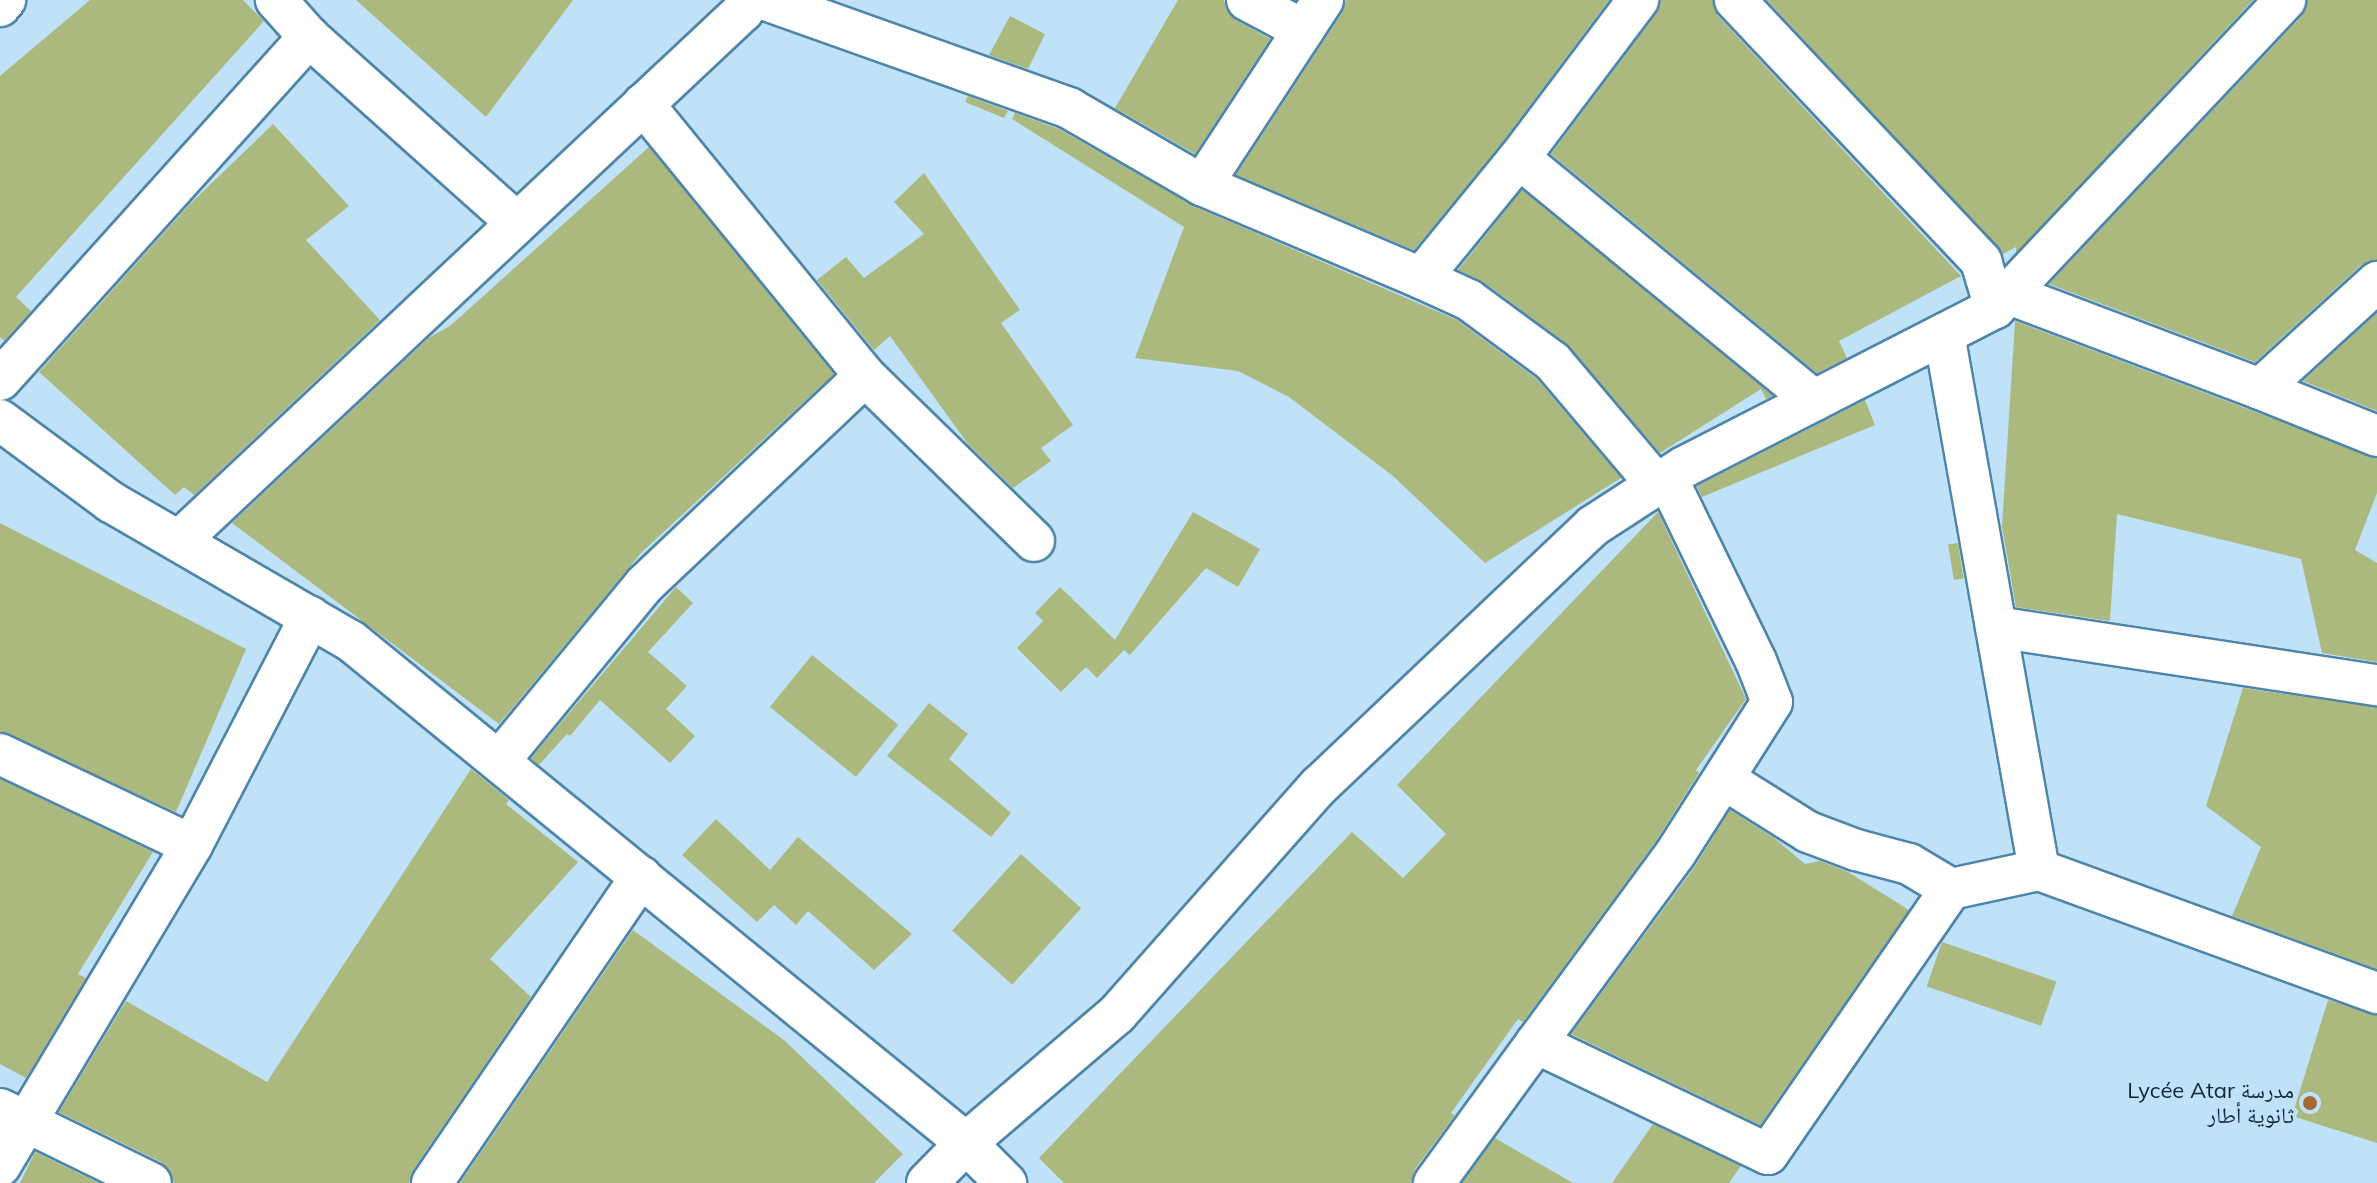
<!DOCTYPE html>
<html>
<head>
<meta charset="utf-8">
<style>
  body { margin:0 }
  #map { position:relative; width:2377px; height:1183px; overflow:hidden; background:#c0e2f9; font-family:Mulish,"Noto Naskh Arabic",sans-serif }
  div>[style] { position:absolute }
  .building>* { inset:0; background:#acb97e; transform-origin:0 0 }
  .roads { filter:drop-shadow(2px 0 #4e85a9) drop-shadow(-2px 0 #4e85a9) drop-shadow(0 2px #4e85a9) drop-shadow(0 -2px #4e85a9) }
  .minor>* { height:40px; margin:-20px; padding:0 20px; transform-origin:20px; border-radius:20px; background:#fff }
  .dots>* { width:22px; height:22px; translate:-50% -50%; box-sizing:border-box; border:4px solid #c0e2f9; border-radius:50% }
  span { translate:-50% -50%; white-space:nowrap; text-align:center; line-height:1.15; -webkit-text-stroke:8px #c0e2f9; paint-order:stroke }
  .poi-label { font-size:22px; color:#0e2533 }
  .right { translate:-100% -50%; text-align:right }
</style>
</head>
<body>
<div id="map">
  <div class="building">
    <div style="clip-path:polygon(90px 0,243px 0,264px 21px,16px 297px,31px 311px,4px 341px,0 337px,0 76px)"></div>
    <div style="clip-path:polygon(356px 0,573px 0,486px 117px)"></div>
    <div style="clip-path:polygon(1178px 0,1224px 0,1227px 11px,1236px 20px,1270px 39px,1195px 154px,1115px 108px)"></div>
    <div style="clip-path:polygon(1346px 0,1609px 0,1501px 144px,1414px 250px,1236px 175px,1342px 13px)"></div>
    <div style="clip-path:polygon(1661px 0,1713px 0,1718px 16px,1961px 276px,1839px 341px,1847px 358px,1817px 373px,1551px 154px,1656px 14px)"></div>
    <div style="clip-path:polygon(1767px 0,2253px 0,2016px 253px,2016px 247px,2003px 254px)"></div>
    <div style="clip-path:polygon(2307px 0,2377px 0,2377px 260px,2361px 265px,2255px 362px,2049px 284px,2302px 16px)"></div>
    <div style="clip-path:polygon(1010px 16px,1045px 34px,1028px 69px,989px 55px)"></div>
    <div style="clip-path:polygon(968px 96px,1008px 111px,1004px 118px,965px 102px)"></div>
    <div style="clip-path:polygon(1015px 113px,1059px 129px,1193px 206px,1457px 320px,1537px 379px,1621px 478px,1485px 563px,1393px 476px,1289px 397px,1238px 371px,1135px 358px,1184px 227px,1012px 119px)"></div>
    <div style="clip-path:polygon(273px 124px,349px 206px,306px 240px,380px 320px,194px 495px,184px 487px,175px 495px,39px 372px,190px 204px)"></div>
    <div style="clip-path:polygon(649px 147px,834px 374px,641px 553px,499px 724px,232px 523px,430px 337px,450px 326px)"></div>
    <div style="clip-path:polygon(924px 173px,1020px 310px,1001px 323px,1073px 425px,1041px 448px,1051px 461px,1013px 488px,968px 444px,890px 336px,874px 350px,817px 280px,846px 257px,864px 278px,924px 234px,894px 202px)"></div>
    <div style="clip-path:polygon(1522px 190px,1773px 396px,1766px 399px,1761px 389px,1660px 453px,1567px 344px,1482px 281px,1458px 270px)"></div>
    <div style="clip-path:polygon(2377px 313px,2377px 411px,2303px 381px)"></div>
    <div style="clip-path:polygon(2015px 321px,2377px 458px,2377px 493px,2355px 550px,2377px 563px,2377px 662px,2322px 653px,2301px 559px,2117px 514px,2110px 621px,2016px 607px,2002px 527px)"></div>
    <div style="clip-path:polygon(1865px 400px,1875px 425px,1702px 497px,1697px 486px)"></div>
    <div style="clip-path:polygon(1193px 512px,1260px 549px,1238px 587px,1206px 568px,1130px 655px,1124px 650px,1097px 678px,1086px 667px,1061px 692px,1017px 648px,1043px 621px,1035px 613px,1060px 587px,1115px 640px)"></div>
    <div style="clip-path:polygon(1658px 512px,1746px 699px,1696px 770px,1699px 773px,1656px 841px,1523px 1022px,1518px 1019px,1451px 1113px,1455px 1115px,1415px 1169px,1411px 1183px,1064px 1183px,1039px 1158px,1352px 832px,1403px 878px,1446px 834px,1397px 785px)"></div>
    <div style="clip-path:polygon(0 523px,246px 649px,176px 812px,0 731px)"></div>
    <div style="left:1958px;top:543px;width:36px;height:10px;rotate:81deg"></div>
    <div style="clip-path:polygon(676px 587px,693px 603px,648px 652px,687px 686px,666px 709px,695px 736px,670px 763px,600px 700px,570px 736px,567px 734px,539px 765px,531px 758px)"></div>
    <div style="left:812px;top:655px;width:111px;height:67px;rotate:39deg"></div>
    <div style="clip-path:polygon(2243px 688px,2377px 707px,2377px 969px,2232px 916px,2261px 847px,2206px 806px)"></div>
    <div style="clip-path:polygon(929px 703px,968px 734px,949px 759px,1011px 813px,991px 837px,887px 756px)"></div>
    <div style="clip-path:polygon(471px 769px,509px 800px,506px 804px,578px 862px,490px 959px,531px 997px,413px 1170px,409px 1183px,174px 1183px,170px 1171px,161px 1162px,59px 1112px,126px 1001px,267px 1082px)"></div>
    <div style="clip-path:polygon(0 779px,153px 852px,78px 974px,86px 978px,26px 1078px,0 1064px)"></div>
    <div style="clip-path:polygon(1730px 810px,1774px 838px,1805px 864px,1820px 861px,1848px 872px,1909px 910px,1760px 1125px,1571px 1034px,1694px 868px)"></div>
    <div style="clip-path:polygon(716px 819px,770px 870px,798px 837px,912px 934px,874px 970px,808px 911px,796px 925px,774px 905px,757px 922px,682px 855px)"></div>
    <div style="left:1021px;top:854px;width:81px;height:103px;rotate:42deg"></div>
    <div style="clip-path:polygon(633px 930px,784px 1040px,903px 1154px,874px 1183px,460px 1183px)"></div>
    <div style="left:1942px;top:942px;width:121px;height:47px;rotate:19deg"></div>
    <div style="clip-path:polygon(2328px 1000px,2377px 1015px,2377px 1143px,2292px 1116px)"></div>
    <div style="clip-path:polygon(1653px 1124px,1741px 1166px,1729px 1183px,1612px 1183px)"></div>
    <div style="clip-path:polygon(1495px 1138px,1573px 1183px,1462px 1183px)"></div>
    <div style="clip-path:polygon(35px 1152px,99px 1183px,20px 1183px)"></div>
  </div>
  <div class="roads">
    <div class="minor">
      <div style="left:766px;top:0;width:322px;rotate:19.6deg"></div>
      <div style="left:1069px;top:108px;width:154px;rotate:30.1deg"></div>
      <div style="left:1202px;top:185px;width:238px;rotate:23deg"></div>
      <div style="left:1421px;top:278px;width:155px;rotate:-50.8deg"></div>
      <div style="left:1519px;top:158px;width:198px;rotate:-53deg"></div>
      <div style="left:1247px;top:0;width:64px;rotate:28.2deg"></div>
      <div style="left:1735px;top:0;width:359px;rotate:46.7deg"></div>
      <div style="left:1981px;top:261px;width:49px;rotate:73.4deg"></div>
      <div style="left:0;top:6px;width:8px;rotate:-50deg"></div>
      <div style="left:309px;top:37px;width:279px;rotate:41.8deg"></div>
      <div style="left:1519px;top:158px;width:382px;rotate:39.4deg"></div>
      <div style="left:1202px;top:185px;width:221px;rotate:-56.8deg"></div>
      <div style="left:1421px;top:278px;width:53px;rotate:24.6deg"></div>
      <div style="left:1469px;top:300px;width:104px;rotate:36.4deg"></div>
      <div style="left:1553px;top:362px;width:161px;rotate:49.8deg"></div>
      <div style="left:2009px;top:294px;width:268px;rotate:20.7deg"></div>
      <div style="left:2260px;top:389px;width:159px;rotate:-42.4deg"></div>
      <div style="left:1944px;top:334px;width:544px;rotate:79.95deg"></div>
      <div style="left:2039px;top:870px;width:90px;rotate:167.8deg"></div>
      <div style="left:865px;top:376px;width:236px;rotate:44.3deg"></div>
      <div style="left:0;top:380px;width:462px;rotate:-48deg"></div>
      <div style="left:309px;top:37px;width:50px;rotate:-131.7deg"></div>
      <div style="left:2260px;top:389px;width:126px;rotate:21.9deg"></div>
      <div style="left:0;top:420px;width:138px;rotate:36.5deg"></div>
      <div style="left:111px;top:502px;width:277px;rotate:30.1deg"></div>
      <div style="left:351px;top:641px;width:794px;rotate:39.22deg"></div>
      <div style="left:966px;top:1143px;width:57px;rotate:45deg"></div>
      <div style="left:1667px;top:478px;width:203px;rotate:64.1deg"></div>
      <div style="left:1756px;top:661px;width:44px;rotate:68.7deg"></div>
      <div style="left:1772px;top:702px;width:180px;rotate:122.5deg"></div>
      <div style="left:1675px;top:854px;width:235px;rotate:126.3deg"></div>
      <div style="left:1536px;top:1043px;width:257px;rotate:25.6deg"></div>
      <div style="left:1768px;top:1154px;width:322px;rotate:-55.4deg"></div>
      <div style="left:1951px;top:889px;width:49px;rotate:-149.2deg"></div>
      <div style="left:1909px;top:864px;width:55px;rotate:-165.2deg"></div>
      <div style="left:1856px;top:850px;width:51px;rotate:-159.4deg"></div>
      <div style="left:1808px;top:832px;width:99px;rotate:-147.8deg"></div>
      <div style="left:179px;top:541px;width:774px;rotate:-43.22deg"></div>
      <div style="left:743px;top:11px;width:13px;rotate:-61deg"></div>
      <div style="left:1996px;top:627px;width:385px;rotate:8.7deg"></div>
      <div style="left:0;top:754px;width:212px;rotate:25.4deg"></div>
      <div style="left:192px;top:845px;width:257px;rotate:-62.6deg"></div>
      <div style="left:499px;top:761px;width:228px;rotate:-50.5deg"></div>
      <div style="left:644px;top:585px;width:304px;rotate:-43.4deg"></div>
      <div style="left:865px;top:376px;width:351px;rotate:-129.2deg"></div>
      <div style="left:2039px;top:870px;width:360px;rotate:20deg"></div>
      <div style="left:0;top:1109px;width:168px;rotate:26.1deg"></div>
      <div style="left:0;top:1166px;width:374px;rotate:-59.1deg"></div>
      <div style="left:432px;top:1183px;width:371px;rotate:-55.7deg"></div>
      <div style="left:927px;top:1183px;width:56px;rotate:-45.7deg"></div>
      <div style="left:966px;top:1143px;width:199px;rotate:-40.5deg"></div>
      <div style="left:1117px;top:1014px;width:305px;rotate:-48.5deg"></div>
      <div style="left:1319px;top:786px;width:378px;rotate:-43.5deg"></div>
      <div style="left:1593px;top:526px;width:108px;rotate:-33deg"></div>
      <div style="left:1684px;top:467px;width:349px;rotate:-27.1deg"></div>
      <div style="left:1995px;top:308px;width:423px;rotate:-46.7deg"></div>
      <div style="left:1434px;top:1183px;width:173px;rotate:-53.9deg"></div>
    </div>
  </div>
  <div class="dots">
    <div style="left:2310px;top:1103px;background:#a86831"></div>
  </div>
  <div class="poi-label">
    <span class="right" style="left:2294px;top:1103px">Lycée Atar مدرسة<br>ثانوية أطار</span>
  </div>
</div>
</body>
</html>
